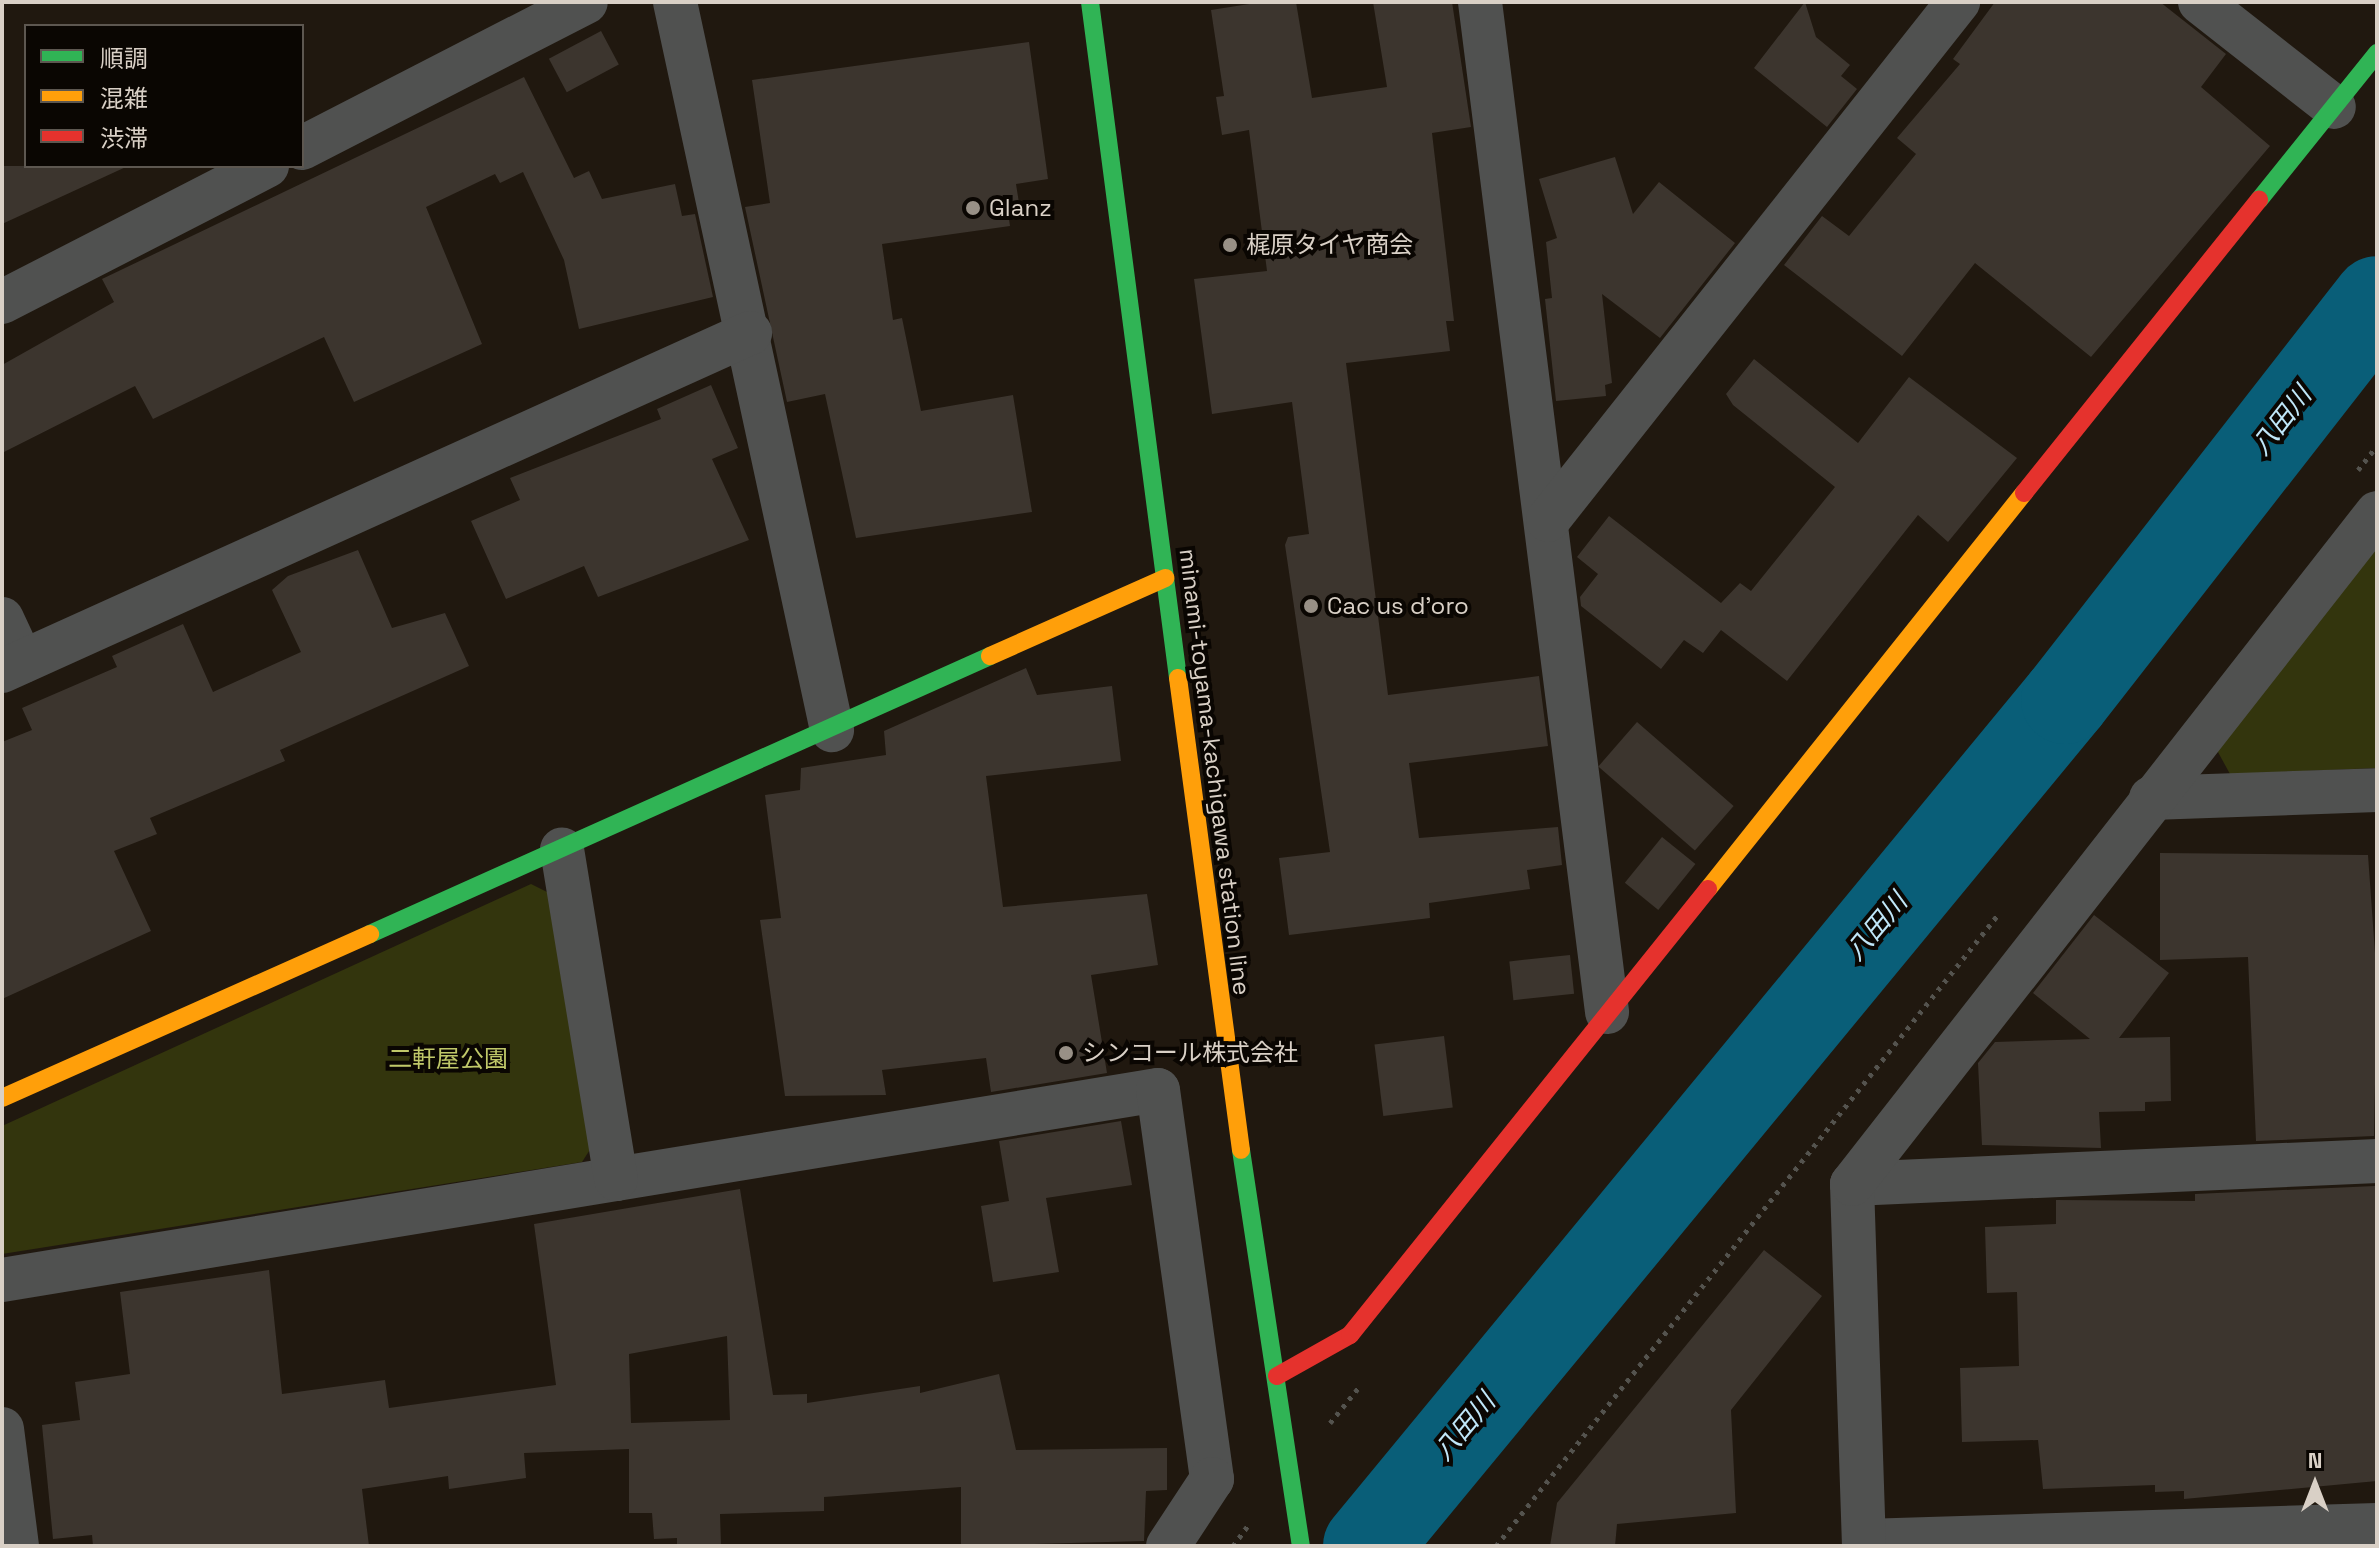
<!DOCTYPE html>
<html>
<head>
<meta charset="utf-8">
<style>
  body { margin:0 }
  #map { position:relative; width:2379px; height:1548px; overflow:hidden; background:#20180f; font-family:"Space Grotesk","Noto Sans JP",sans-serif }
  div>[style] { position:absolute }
  .green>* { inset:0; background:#33350d }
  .river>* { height:88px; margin:-44px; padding:0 44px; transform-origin:44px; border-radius:44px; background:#095e78 }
  .building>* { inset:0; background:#3c352e; transform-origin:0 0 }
  .path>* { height:5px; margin-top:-2.5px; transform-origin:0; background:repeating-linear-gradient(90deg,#54534e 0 4px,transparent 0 10px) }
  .street>* { height:44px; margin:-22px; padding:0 22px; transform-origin:22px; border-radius:22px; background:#505150 }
  .fast>* { height:18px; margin:-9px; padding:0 9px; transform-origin:9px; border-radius:9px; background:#30b455 }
  .slow>* { height:18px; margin:-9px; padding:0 9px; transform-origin:9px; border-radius:9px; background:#ff9f0a }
  .jam>* { height:18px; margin:-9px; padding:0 9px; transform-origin:9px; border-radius:9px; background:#e5322d }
  .dots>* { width:22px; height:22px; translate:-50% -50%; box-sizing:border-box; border:4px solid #0a0602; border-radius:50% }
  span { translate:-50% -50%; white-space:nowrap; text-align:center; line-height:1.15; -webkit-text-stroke:8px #0a0602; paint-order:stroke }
  .poi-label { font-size:24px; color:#d9d0c6 }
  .left { translate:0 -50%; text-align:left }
  .street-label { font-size:24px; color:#d9d0c6 }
  .park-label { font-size:24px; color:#c0c869 }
  .water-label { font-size:26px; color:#c0e7f9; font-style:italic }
  .frame { position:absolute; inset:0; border:4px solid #d9d0c6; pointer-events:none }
  .legend { position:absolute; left:24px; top:24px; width:280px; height:144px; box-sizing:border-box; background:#0a0602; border:2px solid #5d5750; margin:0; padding:10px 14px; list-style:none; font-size:24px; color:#d9d0c6 }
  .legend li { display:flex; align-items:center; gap:16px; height:40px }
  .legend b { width:40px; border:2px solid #5d5750 }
  .north { position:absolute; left:2275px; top:1444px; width:80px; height:80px; -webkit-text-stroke:6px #0a0602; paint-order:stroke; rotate:0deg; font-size:22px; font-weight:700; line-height:32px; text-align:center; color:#d9d0c6 }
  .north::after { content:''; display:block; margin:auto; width:28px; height:36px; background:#d9d0c6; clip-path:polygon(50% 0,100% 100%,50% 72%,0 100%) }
</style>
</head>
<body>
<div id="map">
  <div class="green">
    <div style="clip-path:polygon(2377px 539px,2377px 768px,2230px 774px,2213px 743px)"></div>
    <div style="clip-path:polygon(531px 884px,553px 895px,593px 1145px,582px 1162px,2px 1254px,2px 1126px)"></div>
  </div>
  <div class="river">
    <div style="left:1367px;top:1546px;width:1097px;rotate:-50.48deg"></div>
    <div style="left:2065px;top:700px;width:507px;rotate:-52.05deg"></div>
  </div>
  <div class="building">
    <div style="clip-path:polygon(1262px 2px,1296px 2px,1312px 98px,1387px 87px,1373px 2px,1452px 2px,1471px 127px,1432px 133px,1454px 321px,1446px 321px,1450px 351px,1346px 363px,1388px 695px,1539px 676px,1548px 746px,1409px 763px,1419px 838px,1558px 827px,1562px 865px,1527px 870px,1530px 889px,1429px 903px,1430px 918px,1289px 935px,1279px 858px,1330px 852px,1285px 545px,1288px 537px,1309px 534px,1292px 402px,1212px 414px,1194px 279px,1267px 271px,1249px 130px,1222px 135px,1216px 97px,1224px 96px,1211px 10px)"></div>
    <div style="clip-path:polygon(1805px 2px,1816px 37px,1850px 65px,1841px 76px,1857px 89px,1827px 127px,1754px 68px)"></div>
    <div style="clip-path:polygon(1995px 2px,2160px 2px,2226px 54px,2201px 87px,2270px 146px,2091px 357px,1975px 263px,1902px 356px,1784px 265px,1822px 216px,1849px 236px,1916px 154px,1897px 138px,1960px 64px,1953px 59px)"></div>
    <div style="left:601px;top:31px;width:38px;height:59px;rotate:62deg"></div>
    <div style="clip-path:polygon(1029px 42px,1048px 179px,1016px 184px,1019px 203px,1007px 205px,1010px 226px,882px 244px,893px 320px,902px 318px,921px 411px,1013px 395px,1032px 512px,856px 538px,825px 394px,787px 402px,745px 207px,770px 203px,752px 80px)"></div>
    <div style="clip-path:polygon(524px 77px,574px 178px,589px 171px,602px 199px,675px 184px,682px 216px,695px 214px,713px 297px,579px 329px,564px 260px,523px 172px,500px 183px,495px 174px,426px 207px,482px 344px,354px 402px,324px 337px,153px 419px,135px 386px,2px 453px,2px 365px,114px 302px,102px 279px)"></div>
    <div style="clip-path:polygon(1615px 157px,1633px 214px,1659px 182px,1735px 243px,1660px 338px,1602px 294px,1612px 383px,1605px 385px,1606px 396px,1556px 401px,1545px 299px,1552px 298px,1546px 242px,1557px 238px,1539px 179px)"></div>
    <div style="clip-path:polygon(2px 166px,128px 166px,2px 224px)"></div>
    <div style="clip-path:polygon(1754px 359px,1858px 443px,1909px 377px,2017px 458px,1948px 542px,1918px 515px,1787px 681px,1721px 630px,1703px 653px,1684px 640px,1661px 669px,1581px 606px,1580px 597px,1598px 574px,1577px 557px,1609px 516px,1721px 603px,1740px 583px,1751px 591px,1835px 487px,1733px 405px,1726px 394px)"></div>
    <div style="clip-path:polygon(711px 385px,738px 448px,712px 459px,749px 540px,598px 597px,584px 566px,506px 599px,471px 521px,520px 500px,510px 478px,661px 419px,657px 409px)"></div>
    <div style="clip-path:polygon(358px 550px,392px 628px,445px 613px,469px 666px,280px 750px,285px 761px,150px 818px,157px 834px,114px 851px,151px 931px,2px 999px,2px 742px,32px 730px,22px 708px,117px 667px,112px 656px,183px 624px,213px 692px,301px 652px,272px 590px,288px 576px)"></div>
    <div style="clip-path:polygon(1026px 668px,1037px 695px,1112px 686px,1121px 761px,986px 776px,1003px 907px,1147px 894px,1158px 965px,1091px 975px,1107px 1073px,991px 1092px,986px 1058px,882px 1070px,886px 1095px,785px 1096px,760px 920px,781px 918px,765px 795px,800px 790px,801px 768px,886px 755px,884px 731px)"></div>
    <div style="left:1637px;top:722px;width:128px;height:59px;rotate:41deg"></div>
    <div style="left:1662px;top:837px;width:43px;height:59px;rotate:39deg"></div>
    <div style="clip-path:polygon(2160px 853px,2368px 855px,2377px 981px,2374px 1136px,2256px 1141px,2248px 957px,2160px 960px)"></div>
    <div style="clip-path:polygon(2094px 915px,2169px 973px,2119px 1038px,2170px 1037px,2171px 1101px,2145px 1102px,2145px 1111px,2099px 1112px,2101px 1148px,1982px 1145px,1978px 1063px,1995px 1042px,2090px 1039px,2033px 993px)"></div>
    <div style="left:1570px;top:955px;width:39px;height:61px;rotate:84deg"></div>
    <div style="left:1444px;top:1036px;width:72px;height:70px;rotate:83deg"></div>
    <div style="clip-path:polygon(1121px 1121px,1132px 1185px,1046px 1198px,1059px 1272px,993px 1282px,981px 1206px,1009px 1201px,999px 1141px)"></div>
    <div style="clip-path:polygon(2375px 1186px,2377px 1481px,2184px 1499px,2184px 1491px,2155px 1492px,2155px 1485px,2043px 1489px,2038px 1440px,1962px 1442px,1960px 1368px,2019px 1366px,2017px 1292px,1987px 1293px,1985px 1227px,2056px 1224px,2056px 1200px,2195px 1201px,2195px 1194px)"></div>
    <div style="clip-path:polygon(evenodd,740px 1189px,773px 1395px,807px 1394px,807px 1403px,920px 1386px,920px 1393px,999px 1374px,1016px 1450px,1167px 1448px,1167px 1490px,1146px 1491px,1144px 1541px,961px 1546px,961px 1487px,824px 1497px,824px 1511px,720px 1514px,721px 1546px,677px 1546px,677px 1538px,654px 1539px,652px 1513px,629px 1513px,629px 1449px,524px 1453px,526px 1478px,449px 1489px,448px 1476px,362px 1489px,369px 1546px,93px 1546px,92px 1535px,53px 1539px,42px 1425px,80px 1420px,75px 1382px,130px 1374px,120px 1292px,269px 1270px,282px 1394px,385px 1380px,389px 1408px,556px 1385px,534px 1224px,740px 1189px,727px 1336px,730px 1420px,631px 1423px,629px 1354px,727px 1336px)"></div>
    <div style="clip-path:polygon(1764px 1250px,1822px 1296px,1731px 1410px,1736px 1513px,1617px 1524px,1615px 1546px,1550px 1546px,1557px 1503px)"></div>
  </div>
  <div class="path">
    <div style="left:2358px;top:470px;width:31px;rotate:-52deg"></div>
    <div style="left:1330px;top:1423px;width:46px;rotate:-51.1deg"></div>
    <div style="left:1233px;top:1546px;width:27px;rotate:-54deg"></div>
    <div style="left:1496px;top:1546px;width:805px;rotate:-51.51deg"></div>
  </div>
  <div class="street">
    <div style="left:675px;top:2px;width:745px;rotate:77.83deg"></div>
    <div style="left:1480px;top:2px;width:1018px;rotate:82.83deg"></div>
    <div style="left:2200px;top:2px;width:170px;rotate:38.1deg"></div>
    <div style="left:302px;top:148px;width:319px;rotate:-27.2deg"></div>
    <div style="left:2px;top:302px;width:298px;rotate:-27.2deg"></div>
    <div style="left:1548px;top:520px;width:661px;rotate:-51.64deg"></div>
    <div style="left:2px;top:619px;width:47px;rotate:65.1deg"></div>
    <div style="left:2px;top:671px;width:821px;rotate:-24.32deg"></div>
    <div style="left:2151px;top:798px;width:226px;rotate:-2deg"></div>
    <div style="left:616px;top:1179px;width:549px;rotate:-9.33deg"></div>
    <div style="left:1158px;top:1090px;width:393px;rotate:82.1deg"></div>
    <div style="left:1212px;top:1479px;width:80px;rotate:123.3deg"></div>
    <div style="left:1852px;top:1184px;width:526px;rotate:-2.51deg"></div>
    <div style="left:2px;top:1280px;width:622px;rotate:-9.34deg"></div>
    <div style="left:616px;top:1179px;width:334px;rotate:-99.3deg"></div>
    <div style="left:2px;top:1429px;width:118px;rotate:82.7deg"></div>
    <div style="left:1864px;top:1541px;width:513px;rotate:-1.79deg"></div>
    <div style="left:1864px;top:1546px;width:362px;rotate:-91.9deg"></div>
    <div style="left:1852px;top:1184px;width:852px;rotate:-51.96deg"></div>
  </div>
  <div class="fast">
    <div style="left:1090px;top:2px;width:682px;rotate:82.58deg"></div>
    <div style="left:2259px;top:200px;width:189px;rotate:-51.2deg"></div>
    <div style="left:370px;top:934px;width:679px;rotate:-24.15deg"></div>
    <div style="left:1241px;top:1150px;width:401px;rotate:81.4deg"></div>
  </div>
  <div class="slow">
    <div style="left:990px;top:656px;width:192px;rotate:-24deg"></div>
    <div style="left:1178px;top:678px;width:476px;rotate:82.4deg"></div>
    <div style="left:1708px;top:889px;width:507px;rotate:-51.41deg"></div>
    <div style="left:2px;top:1098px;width:403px;rotate:-24deg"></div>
  </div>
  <div class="jam">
    <div style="left:2024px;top:493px;width:376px;rotate:-51.3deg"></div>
    <div style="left:1277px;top:1376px;width:84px;rotate:-29.3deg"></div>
    <div style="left:1350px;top:1335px;width:572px;rotate:-51.25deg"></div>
  </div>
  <div class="dots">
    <div style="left:973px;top:208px;background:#989086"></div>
    <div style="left:1230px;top:245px;background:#989086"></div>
    <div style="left:1311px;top:606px;background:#989086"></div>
    <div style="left:1066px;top:1053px;background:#989086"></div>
  </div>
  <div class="poi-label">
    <span class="left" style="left:989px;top:208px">Glanz</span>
    <span class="left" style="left:1246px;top:245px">梶原タイヤ商会</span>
    <span class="left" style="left:1327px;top:606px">Cac us d'oro</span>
    <span class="left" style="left:1082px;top:1053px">シンコール株式会社</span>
  </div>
  <div class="street-label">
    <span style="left:1215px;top:772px;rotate:83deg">minami-toyama-kachigawa station line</span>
  </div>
  <div class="park-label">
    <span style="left:448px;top:1059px">二軒屋公園</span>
  </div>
  <div class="water-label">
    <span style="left:2282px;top:421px;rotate:-52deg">八田川</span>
    <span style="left:1877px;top:927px;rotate:-50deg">八田川</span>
    <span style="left:1465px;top:1427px;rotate:-50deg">八田川</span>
  </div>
  <div class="frame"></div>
  <ul class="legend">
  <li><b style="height:10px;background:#30b455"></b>順調</li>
  <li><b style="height:10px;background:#ff9f0a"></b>混雑</li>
  <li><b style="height:10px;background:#e5322d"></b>渋滞</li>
  </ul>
  <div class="north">N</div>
</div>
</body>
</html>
